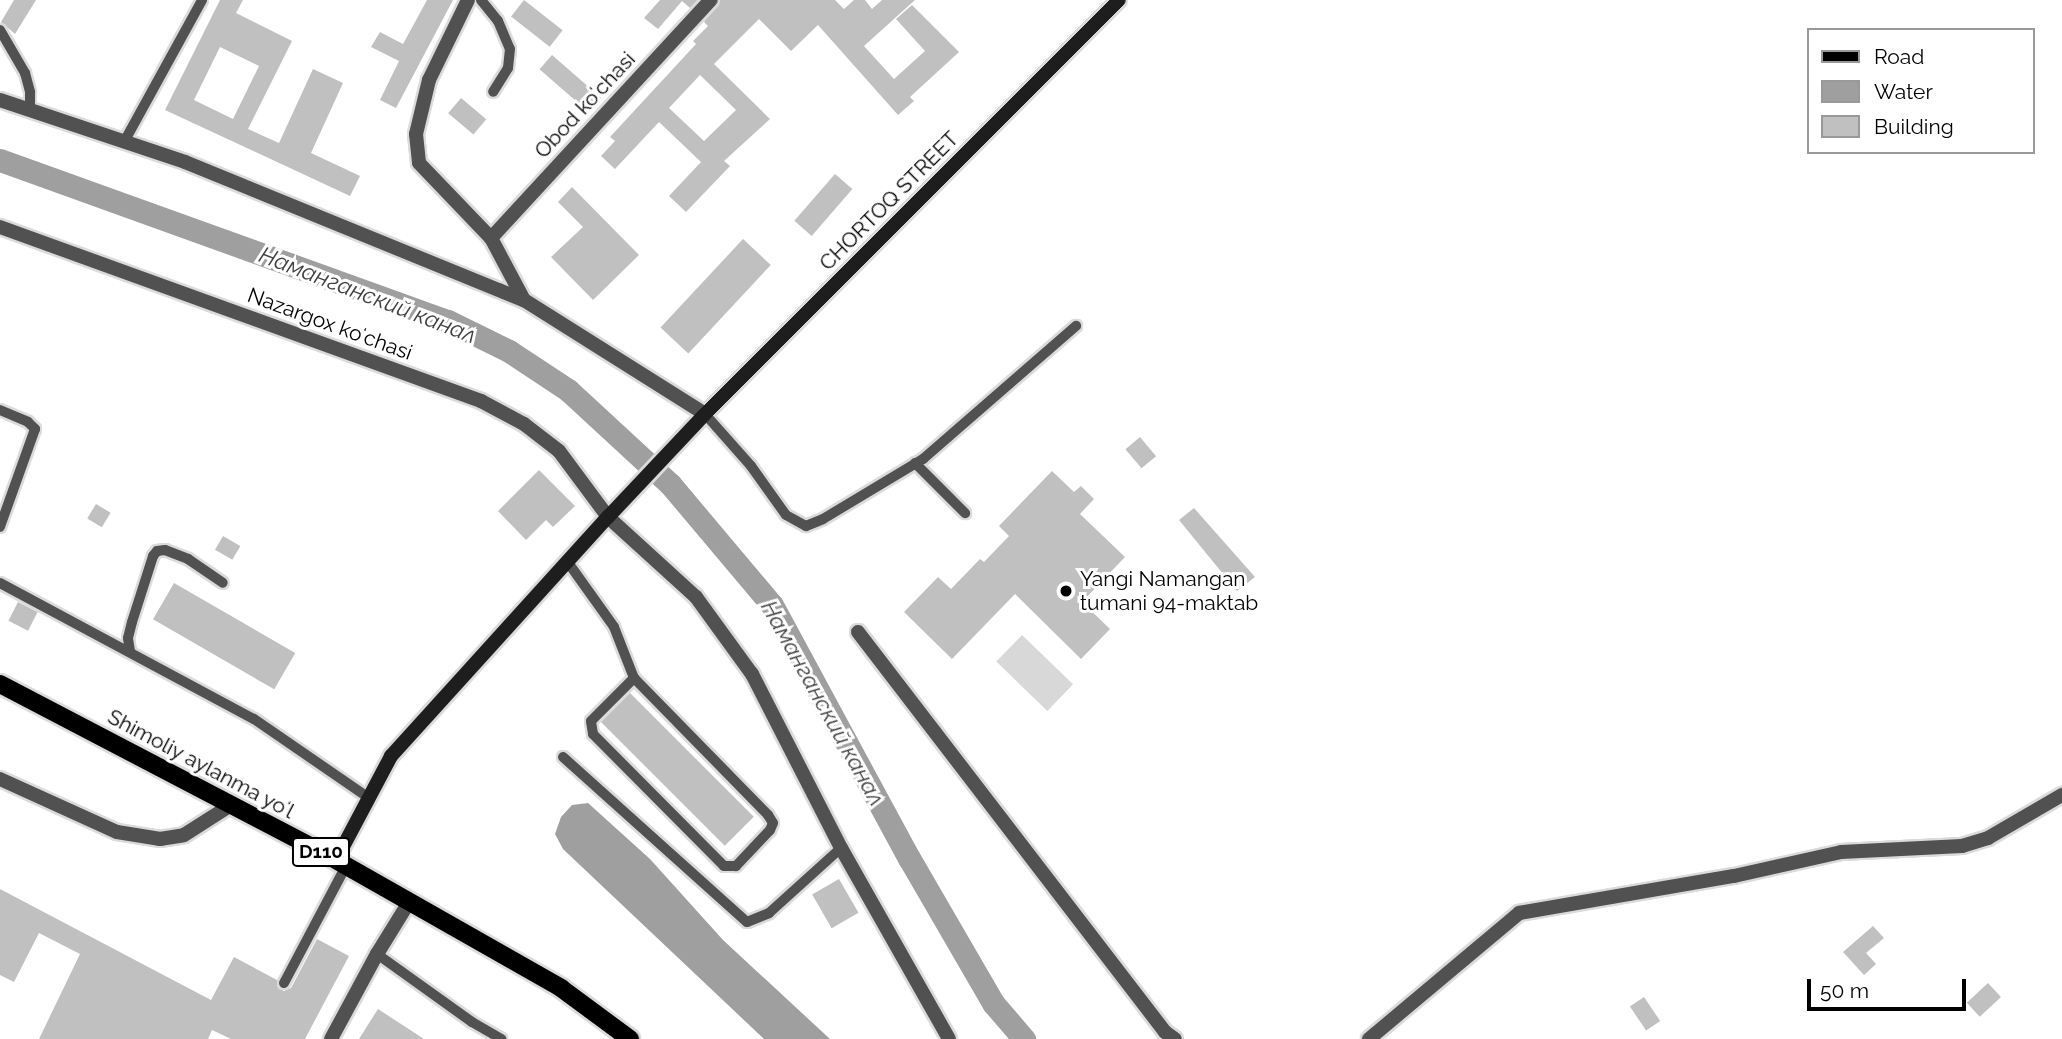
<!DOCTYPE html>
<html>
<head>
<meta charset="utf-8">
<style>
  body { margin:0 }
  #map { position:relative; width:2062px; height:1039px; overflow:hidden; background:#fff; font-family:Raleway,sans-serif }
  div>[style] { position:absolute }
  .green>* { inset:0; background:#d8d8d8; transform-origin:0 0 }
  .water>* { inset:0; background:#9f9f9f }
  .canal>* { height:23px; margin:-11.5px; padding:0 11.5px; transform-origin:11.5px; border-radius:11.5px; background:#9f9f9f }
  .building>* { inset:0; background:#c0c0c0; transform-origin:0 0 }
  .roads { filter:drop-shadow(2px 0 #dbdbdb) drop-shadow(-2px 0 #dbdbdb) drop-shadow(0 2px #dbdbdb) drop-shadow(0 -2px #dbdbdb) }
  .service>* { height:10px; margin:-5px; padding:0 5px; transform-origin:5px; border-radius:5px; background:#515151 }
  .minor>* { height:14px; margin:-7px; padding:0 7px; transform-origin:7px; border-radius:7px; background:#515151 }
  .secondary>* { height:14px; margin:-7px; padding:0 7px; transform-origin:7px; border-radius:7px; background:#1e1e1e }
  .primary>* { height:18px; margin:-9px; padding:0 9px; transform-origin:9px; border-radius:9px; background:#000 }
  .dots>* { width:19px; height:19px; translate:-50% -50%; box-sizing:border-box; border:4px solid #fff; border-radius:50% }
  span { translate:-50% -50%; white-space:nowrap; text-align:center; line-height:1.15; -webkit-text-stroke:6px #fff; paint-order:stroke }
  .shield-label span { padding:2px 5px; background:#fff; border:2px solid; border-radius:5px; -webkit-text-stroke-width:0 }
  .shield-label { font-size:19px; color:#000; font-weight:700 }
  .street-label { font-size:21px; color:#000 }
  .poi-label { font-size:21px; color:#000 }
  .left { translate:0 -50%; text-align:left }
  .water-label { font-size:23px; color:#404040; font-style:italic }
  .legend { position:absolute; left:1807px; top:28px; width:228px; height:126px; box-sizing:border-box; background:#fff; border:2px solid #999; margin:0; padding:9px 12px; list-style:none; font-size:21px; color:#000 }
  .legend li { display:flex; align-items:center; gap:14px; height:35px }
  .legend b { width:35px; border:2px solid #999 }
  .scale { position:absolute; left:1807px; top:979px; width:159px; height:32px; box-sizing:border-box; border:4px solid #000; border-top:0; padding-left:9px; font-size:21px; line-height:24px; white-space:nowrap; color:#000; -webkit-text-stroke:5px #fff; paint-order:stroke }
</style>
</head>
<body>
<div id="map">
  <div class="green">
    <div style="left:1022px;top:635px;width:71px;height:37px;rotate:44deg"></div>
  </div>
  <div class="water">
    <div style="clip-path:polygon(588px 803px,650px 859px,723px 940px,830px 1039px,764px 1039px,563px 849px,555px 834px,561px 817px,572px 805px)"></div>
  </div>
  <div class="canal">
    <div style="left:0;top:160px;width:476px;rotate:19.8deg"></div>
    <div style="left:448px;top:321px;width:68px;rotate:26.2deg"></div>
    <div style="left:509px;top:351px;width:71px;rotate:33.5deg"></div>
    <div style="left:568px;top:390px;width:139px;rotate:42.7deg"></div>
    <div style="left:670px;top:484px;width:158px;rotate:49.9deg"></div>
    <div style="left:772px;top:605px;width:288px;rotate:61.6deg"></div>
    <div style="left:909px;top:858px;width:168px;rotate:59.9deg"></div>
    <div style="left:993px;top:1003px;width:48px;rotate:49.3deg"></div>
  </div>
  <div class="building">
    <div style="clip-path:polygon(14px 0,36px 0,15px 34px,1px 22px)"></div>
    <div style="clip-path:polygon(evenodd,220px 0,243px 0,236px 13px,292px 41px,248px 129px,279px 143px,313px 69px,343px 83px,311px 153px,360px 176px,350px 196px,165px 110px,220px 0,220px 47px,259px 66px,233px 119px,194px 100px,220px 47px)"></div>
    <div style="clip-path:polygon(427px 0,453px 0,396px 108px,380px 100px,399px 61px,371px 47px,380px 32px,403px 44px)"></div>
    <div style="left:524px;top:0;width:49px;height:21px;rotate:38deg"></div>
    <div style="clip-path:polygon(660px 0,698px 0,690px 8px,682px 1px,658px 29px,644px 18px)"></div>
    <div style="clip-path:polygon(evenodd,720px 0,835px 0,844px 9px,854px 0,865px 0,872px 9px,882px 0,915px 0,864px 46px,894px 79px,925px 51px,896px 19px,912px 5px,959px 52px,910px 97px,914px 101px,898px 115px,818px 25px,791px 51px,759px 19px,714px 64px,770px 119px,724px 161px,730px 166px,686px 212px,669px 196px,701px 162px,659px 122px,615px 169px,601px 156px,615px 141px,610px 137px,696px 44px,693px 41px,708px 26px,704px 22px,720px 0,700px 75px,736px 110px,704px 141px,669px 108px,700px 75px)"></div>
    <div style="left:552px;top:55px;width:65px;height:19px;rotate:41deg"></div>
    <div style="left:461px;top:98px;width:33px;height:20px;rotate:40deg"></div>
    <div style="left:835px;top:174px;width:23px;height:62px;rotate:41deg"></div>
    <div style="clip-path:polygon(572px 187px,639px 255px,593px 300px,551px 257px,583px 227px,558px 202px)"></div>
    <div style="left:743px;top:239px;width:38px;height:121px;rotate:43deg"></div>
    <div style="left:1140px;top:437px;width:25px;height:19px;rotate:50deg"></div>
    <div style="clip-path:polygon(539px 470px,575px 506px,553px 527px,546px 520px,526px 540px,498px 511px)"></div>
    <div style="clip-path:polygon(1052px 471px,1074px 492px,1081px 486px,1094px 499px,1080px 514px,1125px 557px,1082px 602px,1110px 629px,1081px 659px,1015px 594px,952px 659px,904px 612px,938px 577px,951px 589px,980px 559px,984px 562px,1009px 536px,999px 526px)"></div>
    <div style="left:96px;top:504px;width:17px;height:17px;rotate:31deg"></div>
    <div style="clip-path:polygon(1194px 508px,1255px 577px,1237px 591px,1179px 520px)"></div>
    <div style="left:223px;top:536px;width:20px;height:16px;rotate:30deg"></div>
    <div style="left:174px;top:583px;width:140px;height:42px;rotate:30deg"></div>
    <div style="left:18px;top:602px;width:22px;height:21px;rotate:27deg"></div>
    <div style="left:630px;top:693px;width:175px;height:41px;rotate:45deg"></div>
    <div style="left:839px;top:879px;width:39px;height:31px;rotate:60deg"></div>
    <div style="clip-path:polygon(0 889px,211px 1000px,234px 957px,277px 980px,278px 988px,284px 991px,291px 988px,317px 939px,349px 956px,305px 1039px,231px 1039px,212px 1030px,208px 1039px,39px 1039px,80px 954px,39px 933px,14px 982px,0 975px)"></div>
    <div style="clip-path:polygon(1873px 926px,1884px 938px,1866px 953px,1876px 964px,1864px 975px,1843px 952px)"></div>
    <div style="left:1988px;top:983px;width:19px;height:29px;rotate:47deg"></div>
    <div style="left:1644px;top:997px;width:29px;height:17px;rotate:56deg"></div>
    <div style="clip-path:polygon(378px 1009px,424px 1039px,359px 1039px)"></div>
  </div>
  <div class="roads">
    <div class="service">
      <div style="left:481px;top:0;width:27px;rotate:51deg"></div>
      <div style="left:498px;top:21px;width:30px;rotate:67deg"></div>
      <div style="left:510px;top:49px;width:19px;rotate:96deg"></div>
      <div style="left:508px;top:68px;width:28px;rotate:122deg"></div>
      <div style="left:0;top:30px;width:50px;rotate:59.8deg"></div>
      <div style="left:25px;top:73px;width:20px;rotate:75deg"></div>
      <div style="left:30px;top:92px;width:18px;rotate:90deg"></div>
      <div style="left:124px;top:142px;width:162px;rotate:-61.2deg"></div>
      <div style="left:0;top:410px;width:30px;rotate:23deg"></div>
      <div style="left:28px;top:422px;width:10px;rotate:45deg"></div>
      <div style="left:35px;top:429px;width:104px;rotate:109.7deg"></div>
      <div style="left:705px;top:414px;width:69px;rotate:48.5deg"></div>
      <div style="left:751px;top:466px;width:60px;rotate:54.5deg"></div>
      <div style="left:786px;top:515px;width:23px;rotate:29deg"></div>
      <div style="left:806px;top:526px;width:18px;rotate:-22deg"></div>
      <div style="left:823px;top:519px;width:117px;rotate:-31deg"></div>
      <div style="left:923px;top:459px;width:203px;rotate:-41deg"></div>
      <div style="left:915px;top:463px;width:71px;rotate:45deg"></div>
      <div style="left:567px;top:561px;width:81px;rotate:54.5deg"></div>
      <div style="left:614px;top:627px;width:55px;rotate:68.6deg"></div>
      <div style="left:634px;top:678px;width:192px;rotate:45.6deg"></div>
      <div style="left:768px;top:815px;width:9px;rotate:58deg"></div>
      <div style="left:773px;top:823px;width:8px;rotate:113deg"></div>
      <div style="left:770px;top:830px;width:50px;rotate:133.4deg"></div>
      <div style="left:736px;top:866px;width:12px;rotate:180deg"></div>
      <div style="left:724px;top:866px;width:186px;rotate:-134.8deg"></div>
      <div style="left:593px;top:734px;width:13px;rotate:-99deg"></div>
      <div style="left:591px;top:721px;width:61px;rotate:-45deg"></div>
      <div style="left:0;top:583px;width:288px;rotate:28.2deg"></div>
      <div style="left:254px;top:719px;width:140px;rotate:34.5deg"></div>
      <div style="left:130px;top:651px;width:13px;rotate:-99deg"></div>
      <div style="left:128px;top:638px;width:16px;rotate:-76deg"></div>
      <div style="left:132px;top:622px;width:69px;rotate:-72.3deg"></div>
      <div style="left:153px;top:556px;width:6px;rotate:-51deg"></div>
      <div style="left:157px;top:551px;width:8px;rotate:-7deg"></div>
      <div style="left:165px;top:550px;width:25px;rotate:21deg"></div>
      <div style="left:188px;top:559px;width:42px;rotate:34.4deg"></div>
      <div style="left:563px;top:757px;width:247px;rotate:41.9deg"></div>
      <div style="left:747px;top:922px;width:24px;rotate:-22deg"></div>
      <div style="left:769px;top:913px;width:97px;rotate:-42.1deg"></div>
      <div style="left:377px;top:954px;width:117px;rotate:35.6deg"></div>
      <div style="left:472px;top:1022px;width:34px;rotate:30deg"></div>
      <div style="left:284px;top:983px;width:132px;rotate:-62.1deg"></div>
    </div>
    <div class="minor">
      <div style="left:468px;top:0;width:89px;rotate:116deg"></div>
      <div style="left:429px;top:80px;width:56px;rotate:103.5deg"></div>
      <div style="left:416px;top:134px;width:29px;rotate:84deg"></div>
      <div style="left:419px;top:163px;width:104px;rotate:46.2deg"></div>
      <div style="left:491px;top:238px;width:70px;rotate:62deg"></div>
      <div style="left:0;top:100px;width:195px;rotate:18.5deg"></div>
      <div style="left:185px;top:162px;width:366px;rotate:22.2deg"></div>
      <div style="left:524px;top:300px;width:214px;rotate:32.2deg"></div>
      <div style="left:0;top:227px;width:512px;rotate:19.89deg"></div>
      <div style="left:481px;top:401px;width:49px;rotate:28.1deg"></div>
      <div style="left:524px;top:424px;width:44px;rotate:37.6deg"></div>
      <div style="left:559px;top:451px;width:82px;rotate:53.4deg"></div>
      <div style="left:608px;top:517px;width:119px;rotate:42.3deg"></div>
      <div style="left:696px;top:597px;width:95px;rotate:54deg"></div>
      <div style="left:752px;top:674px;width:195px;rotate:62.9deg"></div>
      <div style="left:841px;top:848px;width:219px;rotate:60.5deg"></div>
      <div style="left:491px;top:238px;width:324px;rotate:-47.3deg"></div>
      <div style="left:858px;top:632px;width:504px;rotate:52.49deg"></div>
      <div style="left:1165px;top:1032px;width:12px;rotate:35deg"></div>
      <div style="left:0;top:779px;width:128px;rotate:24.4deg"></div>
      <div style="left:117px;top:832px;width:44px;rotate:9.2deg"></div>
      <div style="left:160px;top:839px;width:24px;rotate:-9deg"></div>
      <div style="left:184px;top:835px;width:56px;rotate:-32.6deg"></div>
      <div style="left:331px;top:1039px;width:97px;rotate:-61.6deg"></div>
      <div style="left:377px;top:954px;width:61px;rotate:-58.4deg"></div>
      <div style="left:1369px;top:1039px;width:196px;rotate:-40deg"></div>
      <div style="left:1519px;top:913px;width:218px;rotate:-9.8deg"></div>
      <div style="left:1734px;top:876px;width:110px;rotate:-12.6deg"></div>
      <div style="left:1841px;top:852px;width:121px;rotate:-2.8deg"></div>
      <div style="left:1962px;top:846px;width:27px;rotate:-17deg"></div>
      <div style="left:1988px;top:838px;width:86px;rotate:-30.2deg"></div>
    </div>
    <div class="secondary">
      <div style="left:336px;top:860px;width:118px;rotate:-62.1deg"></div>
      <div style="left:391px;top:756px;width:323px;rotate:-47.8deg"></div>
      <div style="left:608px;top:517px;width:141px;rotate:-46.7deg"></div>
      <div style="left:705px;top:414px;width:585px;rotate:-45deg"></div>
    </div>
    <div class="primary">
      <div style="left:0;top:684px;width:379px;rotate:27.6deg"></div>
      <div style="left:336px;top:860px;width:259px;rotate:29.6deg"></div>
      <div style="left:561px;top:988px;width:86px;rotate:36.5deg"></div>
    </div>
  </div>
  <div class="dots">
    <div style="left:1066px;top:591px;background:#000"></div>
  </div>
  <div class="shield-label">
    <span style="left:321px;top:852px">D110</span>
  </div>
  <div class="street-label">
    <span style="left:585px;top:105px;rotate:-47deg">Obod koʻchasi</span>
    <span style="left:889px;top:201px;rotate:-45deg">CHORTOQ STREET</span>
    <span style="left:330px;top:324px;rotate:20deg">Nazargox koʻchasi</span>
    <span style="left:201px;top:764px;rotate:28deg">Shimoliy aylanma yoʻl</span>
  </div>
  <div class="poi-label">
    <span class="left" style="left:1080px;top:591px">Yangi Namangan<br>tumani 94-maktab</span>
  </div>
  <div class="water-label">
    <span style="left:368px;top:295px;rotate:21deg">Наманганский канал</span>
    <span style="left:823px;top:703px;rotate:61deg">Наманганский канал</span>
  </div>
  <ul class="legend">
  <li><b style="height:9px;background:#000"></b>Road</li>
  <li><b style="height:19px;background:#9f9f9f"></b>Water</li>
  <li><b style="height:19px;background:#c0c0c0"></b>Building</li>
  </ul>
  <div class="scale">50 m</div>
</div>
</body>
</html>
